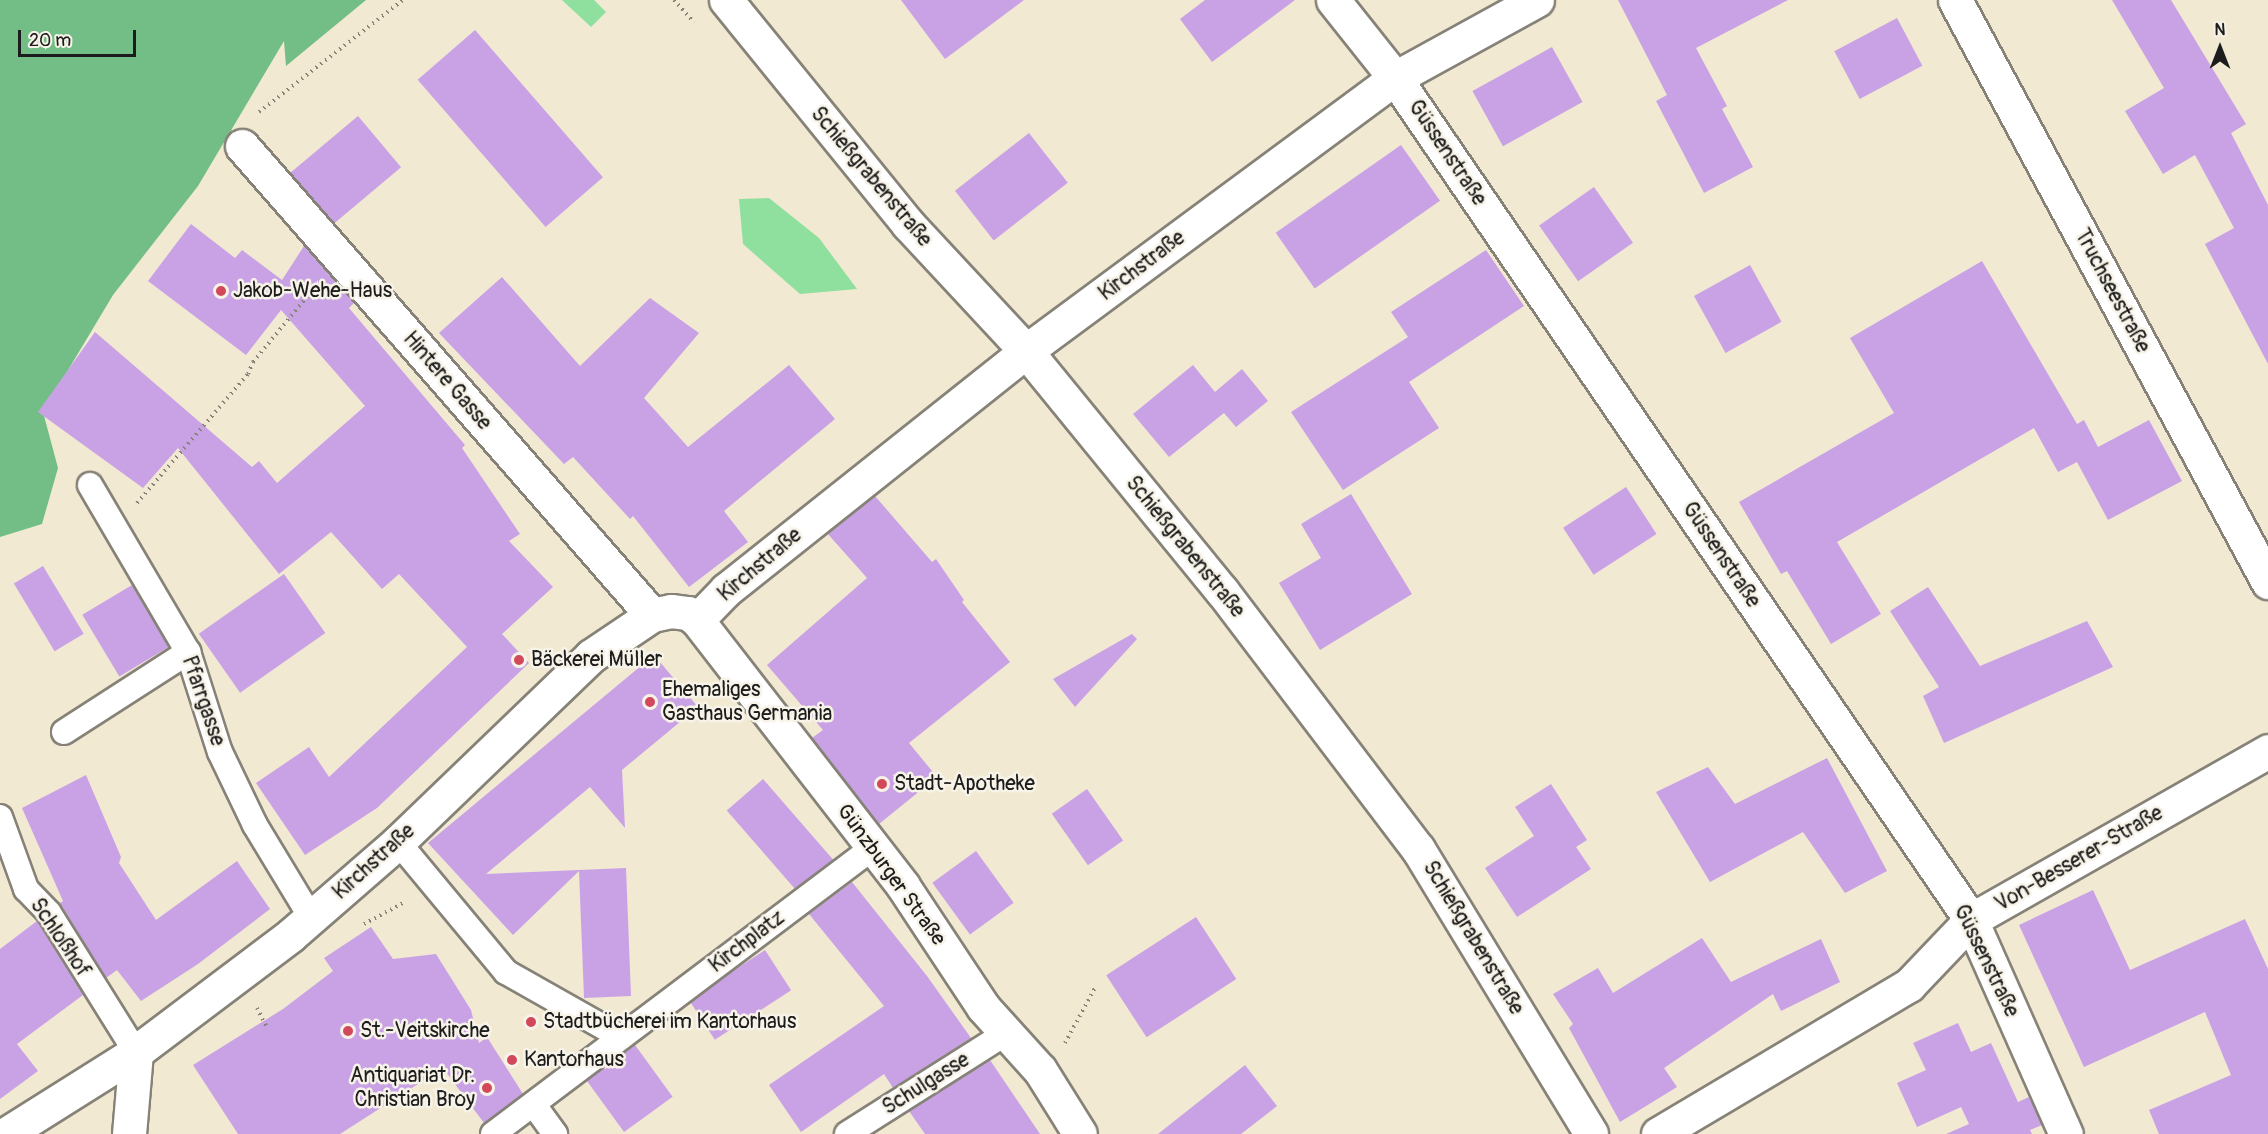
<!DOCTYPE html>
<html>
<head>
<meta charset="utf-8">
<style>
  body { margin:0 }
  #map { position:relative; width:2268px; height:1134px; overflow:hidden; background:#f1e9d2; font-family:Pangolin,sans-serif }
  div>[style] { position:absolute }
  .green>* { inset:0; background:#8fe09f }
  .forest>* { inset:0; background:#73be86 }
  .building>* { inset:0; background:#c9a2e6; transform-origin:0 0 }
  .path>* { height:4px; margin-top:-2px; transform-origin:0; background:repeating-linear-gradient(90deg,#868277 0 1.5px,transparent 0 6px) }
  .roads { filter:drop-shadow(2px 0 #868277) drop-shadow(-2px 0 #868277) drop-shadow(0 2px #868277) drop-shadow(0 -2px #868277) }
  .service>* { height:24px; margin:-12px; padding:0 12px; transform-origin:12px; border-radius:12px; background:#fff }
  .minor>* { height:33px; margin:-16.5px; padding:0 16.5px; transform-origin:16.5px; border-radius:16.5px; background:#fff }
  .dots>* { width:16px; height:16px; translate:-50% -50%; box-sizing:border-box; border:3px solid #f7f3e8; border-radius:50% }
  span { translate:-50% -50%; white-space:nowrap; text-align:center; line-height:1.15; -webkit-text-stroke:5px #f7f3e8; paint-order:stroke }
  .street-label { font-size:21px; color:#1c1c1c }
  .poi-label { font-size:21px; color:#1c1c1c }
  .left { translate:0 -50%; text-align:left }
  .right { translate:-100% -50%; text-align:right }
  .north { position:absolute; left:2190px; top:18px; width:60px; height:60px; -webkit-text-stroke:4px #f7f3e8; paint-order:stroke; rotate:0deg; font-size:16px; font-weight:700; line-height:24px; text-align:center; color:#1c1c1c }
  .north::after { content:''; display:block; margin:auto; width:21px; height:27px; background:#1c1c1c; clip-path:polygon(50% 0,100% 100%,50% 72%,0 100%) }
  .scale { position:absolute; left:18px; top:30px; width:118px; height:27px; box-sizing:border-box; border:3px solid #1c1c1c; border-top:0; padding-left:8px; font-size:18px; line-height:21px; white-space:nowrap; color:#1c1c1c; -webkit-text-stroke:4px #f7f3e8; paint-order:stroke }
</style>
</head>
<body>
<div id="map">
  <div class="green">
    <div style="clip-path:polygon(562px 0,594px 0,606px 12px,591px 27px)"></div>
    <div style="clip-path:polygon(769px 198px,819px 238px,857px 289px,800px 294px,743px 244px,739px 199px)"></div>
  </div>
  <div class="forest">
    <div style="clip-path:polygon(0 0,366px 0,286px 66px,284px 41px,198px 186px,113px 295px,43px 412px,58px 468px,42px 524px,0 537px)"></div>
  </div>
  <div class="building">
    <div style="clip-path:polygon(901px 0,1024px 0,945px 59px)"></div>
    <div style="clip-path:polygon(1205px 0,1295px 0,1212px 62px,1180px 19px)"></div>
    <div style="clip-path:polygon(1618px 0,1788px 0,1696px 48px,1727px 106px,1722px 109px,1753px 167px,1704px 193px,1656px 101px,1667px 95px)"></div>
    <div style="clip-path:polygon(2112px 0,2171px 0,2246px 124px,2231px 133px,2268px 205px,2268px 364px,2205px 244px,2234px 228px,2195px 155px,2163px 174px,2125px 111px,2164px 88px)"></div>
    <div style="left:1897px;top:18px;width:54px;height:71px;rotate:62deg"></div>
    <div style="left:475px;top:30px;width:195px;height:76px;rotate:49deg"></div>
    <div style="left:1552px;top:47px;width:63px;height:91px;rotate:61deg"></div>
    <div style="left:358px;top:116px;width:67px;height:89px;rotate:50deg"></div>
    <div style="left:1029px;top:133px;width:63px;height:94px;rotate:52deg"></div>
    <div style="left:1401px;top:145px;width:68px;height:153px;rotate:55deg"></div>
    <div style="left:1594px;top:187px;width:68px;height:67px;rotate:55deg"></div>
    <div style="clip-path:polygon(191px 224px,235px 258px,242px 250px,282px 280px,304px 246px,354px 303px,349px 308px,465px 445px,462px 448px,520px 534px,509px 541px,553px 587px,502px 634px,529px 663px,377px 808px,305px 855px,256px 783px,309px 747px,329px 777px,467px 647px,399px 574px,382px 589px,331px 532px,279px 574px,178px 448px,143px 488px,38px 412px,95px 332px,252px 467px,259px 461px,277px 483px,365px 406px,281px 310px,246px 355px,148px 281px)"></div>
    <div style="clip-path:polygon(1486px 250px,1524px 306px,1409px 382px,1439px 428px,1343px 490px,1291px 412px,1408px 337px,1391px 312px)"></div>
    <div style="clip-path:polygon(1982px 261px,2077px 424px,2084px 420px,2098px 447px,2149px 420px,2182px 481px,2108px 520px,2077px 462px,2058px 472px,2034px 428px,1837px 542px,1881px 614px,1831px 644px,1787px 571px,1781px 574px,1739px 502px,1894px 413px,1850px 338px)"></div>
    <div style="left:1750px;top:265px;width:65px;height:64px;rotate:61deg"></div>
    <div style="clip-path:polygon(502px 277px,580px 366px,650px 298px,699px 333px,644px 398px,688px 447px,789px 365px,835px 419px,724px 511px,748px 542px,689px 587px,633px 516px,630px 519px,573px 457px,564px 464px,439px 333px)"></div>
    <div style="clip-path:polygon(1193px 365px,1215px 392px,1242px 369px,1268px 401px,1236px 427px,1224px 413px,1169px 457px,1133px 414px)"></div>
    <div style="left:1626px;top:487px;width:56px;height:75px;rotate:57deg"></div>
    <div style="clip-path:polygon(1351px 494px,1412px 594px,1320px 650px,1279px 583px,1321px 558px,1301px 524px)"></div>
    <div style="clip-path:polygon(875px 496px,932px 562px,936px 559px,964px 600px,962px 602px,1010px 662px,909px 743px,937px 777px,879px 824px,812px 738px,823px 730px,767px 665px,867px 578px,827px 533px)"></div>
    <div style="left:43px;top:566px;width:79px;height:34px;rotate:59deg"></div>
    <div style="left:284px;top:574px;width:72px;height:104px;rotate:55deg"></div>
    <div style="left:132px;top:585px;width:72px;height:58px;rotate:59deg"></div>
    <div style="clip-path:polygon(1928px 587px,1980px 666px,2087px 621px,2113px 667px,1944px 743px,1923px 696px,1939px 687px,1890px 611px)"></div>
    <div style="clip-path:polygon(1132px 634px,1137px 639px,1075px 707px,1053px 679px)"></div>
    <div style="clip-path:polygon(654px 655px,698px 707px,622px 770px,625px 828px,590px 787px,486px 874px,626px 868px,631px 996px,584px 998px,579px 871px,513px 935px,428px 843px)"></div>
    <div style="clip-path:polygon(1827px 758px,1887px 871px,1845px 893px,1803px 832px,1710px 882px,1656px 792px,1708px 767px,1735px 804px)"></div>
    <div style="clip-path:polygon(86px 775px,121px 857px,119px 863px,156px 920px,237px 861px,270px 909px,198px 964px,141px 1001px,117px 970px,106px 978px,60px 903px,63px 901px,22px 808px)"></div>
    <div style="left:763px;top:779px;width:107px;height:48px;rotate:49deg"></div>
    <div style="clip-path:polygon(1551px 784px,1587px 840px,1576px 847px,1591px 869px,1517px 917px,1485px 868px,1534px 836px,1515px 807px)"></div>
    <div style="left:1087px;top:789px;width:63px;height:43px;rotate:55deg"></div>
    <div style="left:976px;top:851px;width:64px;height:54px;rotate:54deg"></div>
    <div style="clip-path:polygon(852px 882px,927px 976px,971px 1038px,893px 1088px,884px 1074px,801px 1132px,769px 1085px,884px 1006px,809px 914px)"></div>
    <div style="clip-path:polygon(2093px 890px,2130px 970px,2245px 919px,2268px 969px,2268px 1134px,2159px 1134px,2149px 1110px,2231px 1075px,2205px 1012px,2084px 1067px,2019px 925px)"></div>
    <div style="left:1196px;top:917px;width:74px;height:107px;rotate:57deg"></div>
    <div style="clip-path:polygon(37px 921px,83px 995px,17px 1044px,38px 1071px,0 1099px,0 949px)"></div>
    <div style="clip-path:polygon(371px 927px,393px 959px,436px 954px,471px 1010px,479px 1043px,487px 1037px,523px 1094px,484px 1123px,443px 1068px,340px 1134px,238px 1134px,193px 1065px,283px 1009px,333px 971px,324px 958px)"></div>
    <div style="clip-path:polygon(1702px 938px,1731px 982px,1821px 939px,1840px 982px,1781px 1011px,1773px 994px,1664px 1068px,1677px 1087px,1620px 1122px,1569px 1028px,1573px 1024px,1553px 994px,1598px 968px,1613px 993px)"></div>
    <div style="left:765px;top:950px;width:48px;height:91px;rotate:57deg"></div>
    <div style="clip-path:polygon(1958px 1023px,1971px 1052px,1991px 1043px,2018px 1102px,2029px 1097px,2042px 1125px,2030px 1130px,2032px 1134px,1946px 1134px,1969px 1124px,1961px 1107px,1917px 1127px,1897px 1083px,1926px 1070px,1913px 1043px)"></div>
    <div style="left:635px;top:1045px;width:64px;height:60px;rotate:54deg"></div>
    <div style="clip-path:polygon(990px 1060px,1040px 1134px,925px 1134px,909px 1111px)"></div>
    <div style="clip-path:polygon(1245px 1065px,1277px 1106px,1241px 1134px,1158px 1134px)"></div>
  </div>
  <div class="path">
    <div style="left:674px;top:0;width:30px;rotate:48deg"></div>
    <div style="left:259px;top:112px;width:182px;rotate:-37.9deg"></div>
    <div style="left:137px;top:503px;width:170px;rotate:-49.3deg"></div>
    <div style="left:248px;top:374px;width:13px;rotate:-67deg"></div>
    <div style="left:253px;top:362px;width:97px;rotate:-50.4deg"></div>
    <div style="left:364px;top:924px;width:47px;rotate:-28.2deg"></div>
    <div style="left:257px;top:1008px;width:22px;rotate:63deg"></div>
    <div style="left:1065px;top:1043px;width:63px;rotate:-61.4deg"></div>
  </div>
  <div class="roads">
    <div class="service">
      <div style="left:90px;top:485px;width:194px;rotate:59.6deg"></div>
      <div style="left:188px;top:652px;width:105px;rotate:72.3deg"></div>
      <div style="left:220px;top:752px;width:81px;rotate:64.4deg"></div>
      <div style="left:255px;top:825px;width:110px;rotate:58.8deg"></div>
      <div style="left:64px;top:732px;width:148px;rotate:-32.8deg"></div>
      <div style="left:0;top:817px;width:77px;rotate:70.1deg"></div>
      <div style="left:26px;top:889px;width:33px;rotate:46deg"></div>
      <div style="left:49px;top:913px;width:164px;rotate:58deg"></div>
      <div style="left:398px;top:842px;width:169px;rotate:50.3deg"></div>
      <div style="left:506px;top:972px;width:132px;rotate:29.5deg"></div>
      <div style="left:534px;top:1105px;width:36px;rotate:54deg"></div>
      <div style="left:493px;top:1134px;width:477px;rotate:-37deg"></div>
      <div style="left:847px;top:1134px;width:188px;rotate:-32.4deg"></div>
    </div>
    <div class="minor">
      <div style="left:726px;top:0;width:289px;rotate:50.9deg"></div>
      <div style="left:908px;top:224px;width:173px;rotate:47.1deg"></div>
      <div style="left:1026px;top:351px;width:310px;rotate:50.8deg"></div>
      <div style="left:1222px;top:591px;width:324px;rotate:52.8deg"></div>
      <div style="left:1418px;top:849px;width:333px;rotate:58.7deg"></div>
      <div style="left:1333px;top:0;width:100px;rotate:51.5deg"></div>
      <div style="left:1395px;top:78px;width:1020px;rotate:55.62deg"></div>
      <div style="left:1971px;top:920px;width:234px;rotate:66.1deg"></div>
      <div style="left:1955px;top:0;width:661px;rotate:61.73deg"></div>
      <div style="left:242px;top:146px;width:623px;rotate:48.84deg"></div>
      <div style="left:697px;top:620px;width:42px;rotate:-46deg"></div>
      <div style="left:726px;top:590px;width:384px;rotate:-38.5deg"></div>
      <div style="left:1026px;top:351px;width:459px;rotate:-36.5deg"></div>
      <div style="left:1395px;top:78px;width:162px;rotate:-28.8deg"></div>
      <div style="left:6px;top:1134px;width:154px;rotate:-32.2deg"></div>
      <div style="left:136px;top:1052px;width:194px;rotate:-37deg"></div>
      <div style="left:291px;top:935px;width:142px;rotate:-41deg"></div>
      <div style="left:398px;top:842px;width:268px;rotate:-43.9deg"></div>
      <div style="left:591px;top:656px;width:73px;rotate:-33.9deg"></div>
      <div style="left:652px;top:615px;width:19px;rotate:-12deg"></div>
      <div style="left:671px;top:611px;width:17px;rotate:7deg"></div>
      <div style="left:688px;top:613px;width:11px;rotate:38deg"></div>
      <div style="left:697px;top:620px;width:336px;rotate:52.2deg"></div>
      <div style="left:903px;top:886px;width:145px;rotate:56.5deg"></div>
      <div style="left:983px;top:1007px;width:85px;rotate:47.9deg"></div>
      <div style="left:1040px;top:1070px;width:75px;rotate:58deg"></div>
      <div style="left:129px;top:1134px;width:82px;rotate:-85.1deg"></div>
      <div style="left:1658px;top:1134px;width:292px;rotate:-30.7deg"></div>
      <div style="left:1909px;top:985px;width:90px;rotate:-46.4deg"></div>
      <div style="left:1971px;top:920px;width:342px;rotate:-29.6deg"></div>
    </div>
  </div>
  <div class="dots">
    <div style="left:221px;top:291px;background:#d1495b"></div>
    <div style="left:519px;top:660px;background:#d1495b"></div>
    <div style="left:650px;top:702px;background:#d1495b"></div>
    <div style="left:882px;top:784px;background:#d1495b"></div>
    <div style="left:531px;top:1022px;background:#d1495b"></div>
    <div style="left:348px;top:1031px;background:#d1495b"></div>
    <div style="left:512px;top:1060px;background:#d1495b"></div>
    <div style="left:487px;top:1088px;background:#d1495b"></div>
  </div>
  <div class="street-label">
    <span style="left:1447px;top:153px;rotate:56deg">Güssenstraße</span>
    <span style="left:871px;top:177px;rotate:50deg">Schießgrabenstraße</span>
    <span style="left:1142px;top:266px;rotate:-37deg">Kirchstraße</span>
    <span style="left:2112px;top:291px;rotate:62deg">Truchseestraße</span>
    <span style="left:447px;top:381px;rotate:49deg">Hintere Gasse</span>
    <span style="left:1185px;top:547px;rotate:51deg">Schießgrabenstraße</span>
    <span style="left:1721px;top:555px;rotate:56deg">Güssenstraße</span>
    <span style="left:760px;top:565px;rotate:-40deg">Kirchstraße</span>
    <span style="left:203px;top:701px;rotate:71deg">Pfarrgasse</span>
    <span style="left:2079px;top:859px;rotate:-30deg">Von-Besserer-Straße</span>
    <span style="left:374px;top:862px;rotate:-42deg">Kirchstraße</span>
    <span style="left:891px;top:875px;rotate:54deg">Günzburger Straße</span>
    <span style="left:60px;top:938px;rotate:56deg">Schloßhof</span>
    <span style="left:1473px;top:938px;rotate:59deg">Schießgrabenstraße</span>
    <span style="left:747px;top:942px;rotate:-37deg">Kirchplatz</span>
    <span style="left:1986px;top:961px;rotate:64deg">Güssenstraße</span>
    <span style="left:926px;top:1084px;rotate:-32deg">Schulgasse</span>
  </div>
  <div class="poi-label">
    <span class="left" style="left:233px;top:291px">Jakob-Wehe-Haus</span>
    <span class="left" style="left:531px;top:660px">Bäckerei Müller</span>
    <span class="left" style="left:662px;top:702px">Ehemaliges<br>Gasthaus Germania</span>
    <span class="left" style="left:894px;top:784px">Stadt-Apotheke</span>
    <span class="left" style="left:543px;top:1022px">Stadtbücherei im Kantorhaus</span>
    <span class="left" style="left:360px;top:1031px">St.-Veitskirche</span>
    <span class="left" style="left:524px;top:1060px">Kantorhaus</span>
    <span class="right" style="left:475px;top:1088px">Antiquariat Dr.<br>Christian Broy</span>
  </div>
  <div class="north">N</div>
  <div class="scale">20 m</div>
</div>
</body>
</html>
